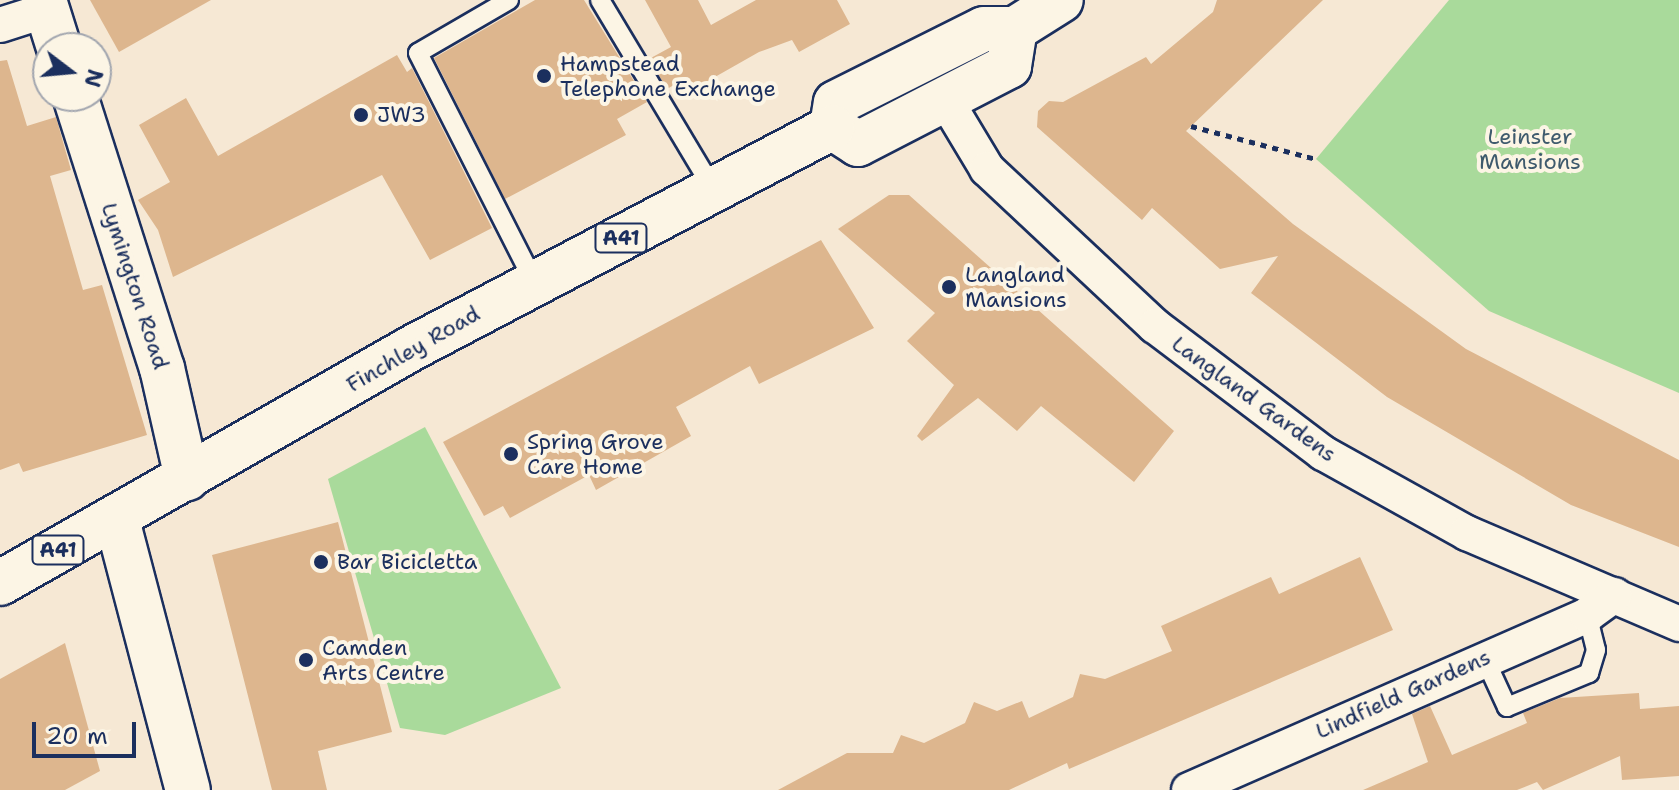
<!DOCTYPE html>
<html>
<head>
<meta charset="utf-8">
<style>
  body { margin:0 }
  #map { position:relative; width:1679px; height:790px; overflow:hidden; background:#f6e8d4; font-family:"Shantell Sans",sans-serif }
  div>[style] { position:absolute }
  .green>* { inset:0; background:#a9da9b }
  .building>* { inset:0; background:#ddb68e }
  .path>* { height:5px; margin-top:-2.5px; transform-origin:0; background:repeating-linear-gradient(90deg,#1b2f5e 0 6px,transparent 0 12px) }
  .roads { filter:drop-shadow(2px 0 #1b2f5e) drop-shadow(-2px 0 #1b2f5e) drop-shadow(0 2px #1b2f5e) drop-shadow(0 -2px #1b2f5e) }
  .service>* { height:18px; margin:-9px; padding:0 9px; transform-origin:9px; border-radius:9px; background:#fcf5e5 }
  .minor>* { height:34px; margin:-17px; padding:0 17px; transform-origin:17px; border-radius:17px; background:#fcf5e5 }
  .tertiary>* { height:44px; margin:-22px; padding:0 22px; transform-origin:22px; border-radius:22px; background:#fcf5e5 }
  .trunk>* { height:44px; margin:-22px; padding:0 22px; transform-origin:22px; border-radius:22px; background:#fcf5e5 }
  .dots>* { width:22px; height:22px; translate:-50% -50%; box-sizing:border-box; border:4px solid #fcf5e5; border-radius:50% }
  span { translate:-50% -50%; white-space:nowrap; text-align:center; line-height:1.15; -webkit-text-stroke:8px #fcf5e5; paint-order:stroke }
  .shield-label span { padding:2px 6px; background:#fcf5e5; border:2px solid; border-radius:6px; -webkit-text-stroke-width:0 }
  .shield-label { font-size:20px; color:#1b2f5e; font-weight:700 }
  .poi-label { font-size:22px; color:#1b2f5e }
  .left { translate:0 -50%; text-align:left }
  .park-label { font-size:22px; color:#3e5a6d }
  .street-label { font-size:22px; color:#1b2f5e }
  .north { position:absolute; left:32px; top:32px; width:80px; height:80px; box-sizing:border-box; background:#fcf5e5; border:2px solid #a2a6af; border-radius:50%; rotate:106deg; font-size:22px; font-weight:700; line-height:32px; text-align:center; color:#1b2f5e }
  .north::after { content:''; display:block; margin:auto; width:28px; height:36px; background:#1b2f5e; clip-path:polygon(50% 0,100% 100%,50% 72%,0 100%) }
  .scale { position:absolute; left:32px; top:722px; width:104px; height:36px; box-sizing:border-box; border:4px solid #1b2f5e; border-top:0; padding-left:10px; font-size:24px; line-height:28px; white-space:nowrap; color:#1b2f5e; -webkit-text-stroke:6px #fcf5e5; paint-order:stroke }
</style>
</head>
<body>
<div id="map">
  <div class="green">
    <div style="clip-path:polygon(1449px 0,1679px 0,1679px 393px,1489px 311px,1316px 159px)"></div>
    <div style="clip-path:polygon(425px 427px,561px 688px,445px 735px,400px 728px,328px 479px)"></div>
  </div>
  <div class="building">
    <div style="clip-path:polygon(90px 0,211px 0,119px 52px)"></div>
    <div style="clip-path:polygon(535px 0,584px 0,647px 102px,617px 119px,626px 135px,505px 199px,434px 58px)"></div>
    <div style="clip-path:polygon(645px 0,698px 0,711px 25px,756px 0,837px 0,850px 24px,799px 52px,792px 40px,759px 52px,685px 94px,679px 82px,667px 89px,649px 59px,671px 47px)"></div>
    <div style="clip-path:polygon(1217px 0,1323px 0,1186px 131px,1293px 224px,1466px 349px,1679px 460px,1679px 547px,1571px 505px,1387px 397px,1251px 293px,1278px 256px,1220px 269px,1152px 208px,1142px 220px,1037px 127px,1038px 111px,1049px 101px,1063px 102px,1146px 57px,1151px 64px,1213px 12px)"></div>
    <div style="clip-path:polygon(397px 55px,407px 72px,412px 68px,492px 228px,430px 260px,382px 175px,173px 277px,158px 230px,138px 200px,170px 182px,139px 125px,186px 98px,218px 156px)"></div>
    <div style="clip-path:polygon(7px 60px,27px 126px,56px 117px,71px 170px,50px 176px,83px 290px,102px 285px,147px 435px,23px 472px,19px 463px,0 470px,0 61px)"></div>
    <div style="clip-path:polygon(889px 195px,909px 195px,1174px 431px,1134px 482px,1041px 406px,1017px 431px,978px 398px,922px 441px,917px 436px,954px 385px,907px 341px,935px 313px,838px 229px)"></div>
    <div style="clip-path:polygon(821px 240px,874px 328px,759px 384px,750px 366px,676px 407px,691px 436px,596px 490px,589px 475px,510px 518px,503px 506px,484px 516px,443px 442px)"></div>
    <div style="clip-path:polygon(338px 522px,392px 732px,318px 751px,327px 790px,272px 790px,212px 555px)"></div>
    <div style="clip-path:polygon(1360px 557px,1393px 630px,1069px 769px,1067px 763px,1009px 790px,778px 790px,847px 753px,893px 753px,901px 735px,924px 743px,965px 723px,974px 702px,997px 711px,1022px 701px,1029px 718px,1073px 697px,1080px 674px,1105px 679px,1172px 651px,1161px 626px,1271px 577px,1279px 594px)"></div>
    <div style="clip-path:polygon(65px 643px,100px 771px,65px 790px,0 790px,0 679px)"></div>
    <div style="clip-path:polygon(1639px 693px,1640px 709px,1679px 706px,1679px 776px,1622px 780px,1620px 756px,1543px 790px,1537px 782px,1517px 790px,1363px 790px,1428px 762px,1412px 714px,1430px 706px,1452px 755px,1527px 723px,1523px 713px,1560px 698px)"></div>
  </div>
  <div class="path">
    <div style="left:1191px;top:126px;width:129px;rotate:14.8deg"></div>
  </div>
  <div class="roads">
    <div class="service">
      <div style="left:509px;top:0;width:105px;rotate:149.8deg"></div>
      <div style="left:418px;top:53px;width:257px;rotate:63.1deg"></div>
      <div style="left:600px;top:0;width:220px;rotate:59.1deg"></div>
      <div style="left:1484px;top:657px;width:55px;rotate:65.3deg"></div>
      <div style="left:1507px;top:707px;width:89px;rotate:-22.5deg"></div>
      <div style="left:1589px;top:673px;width:24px;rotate:-73deg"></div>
      <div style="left:1596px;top:650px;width:36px;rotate:-104deg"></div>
    </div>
    <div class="minor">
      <div style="left:0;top:25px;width:49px;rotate:-17.7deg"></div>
      <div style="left:945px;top:99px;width:82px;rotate:59deg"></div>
      <div style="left:987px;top:169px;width:230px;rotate:43.1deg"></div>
      <div style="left:1155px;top:326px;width:211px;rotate:37.1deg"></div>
      <div style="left:1323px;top:453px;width:165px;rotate:29.1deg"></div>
      <div style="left:1467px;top:533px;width:231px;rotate:23.2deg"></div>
      <div style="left:1189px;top:790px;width:435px;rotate:-23.7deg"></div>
      <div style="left:1587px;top:615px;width:34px;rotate:-36deg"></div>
    </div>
    <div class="tertiary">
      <div style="left:44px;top:0;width:50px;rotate:72.6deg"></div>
      <div style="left:75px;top:96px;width:286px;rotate:72.3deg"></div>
      <div style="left:162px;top:368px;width:113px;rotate:77.2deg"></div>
      <div style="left:117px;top:520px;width:279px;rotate:75.3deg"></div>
    </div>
    <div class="trunk">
      <div style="left:832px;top:127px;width:24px;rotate:-81deg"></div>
      <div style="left:836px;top:103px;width:165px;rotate:-26.6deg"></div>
      <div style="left:984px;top:29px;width:31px"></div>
      <div style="left:1015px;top:29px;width:54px;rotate:-32.2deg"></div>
      <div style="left:832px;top:127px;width:31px;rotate:33deg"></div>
      <div style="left:858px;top:144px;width:170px;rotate:-27.3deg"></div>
      <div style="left:1009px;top:66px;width:37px;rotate:-81deg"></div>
      <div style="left:0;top:583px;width:472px;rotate:-29.7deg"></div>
      <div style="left:410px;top:349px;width:477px;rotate:-27.7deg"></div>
    </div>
  </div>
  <div class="dots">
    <div style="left:544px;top:76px;background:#1b2f5e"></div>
    <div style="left:361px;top:115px;background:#1b2f5e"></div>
    <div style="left:949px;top:287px;background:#1b2f5e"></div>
    <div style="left:511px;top:454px;background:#1b2f5e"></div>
    <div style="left:321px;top:562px;background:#1b2f5e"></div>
    <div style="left:306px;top:660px;background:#1b2f5e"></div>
  </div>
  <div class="shield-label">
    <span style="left:621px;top:238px">A41</span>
    <span style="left:58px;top:550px">A41</span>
  </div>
  <div class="poi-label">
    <span class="left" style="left:560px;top:76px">Hampstead<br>Telephone Exchange</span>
    <span class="left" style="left:377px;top:115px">JW3</span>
    <span class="left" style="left:965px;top:287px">Langland<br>Mansions</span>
    <span class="left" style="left:527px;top:454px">Spring Grove<br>Care Home</span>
    <span class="left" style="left:337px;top:562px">Bar Bicicletta</span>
    <span class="left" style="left:322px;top:660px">Camden<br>Arts Centre</span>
  </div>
  <div class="park-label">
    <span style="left:1530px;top:149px">Leinster<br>Mansions</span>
  </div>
  <div class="street-label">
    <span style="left:135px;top:286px;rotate:72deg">Lymington Road</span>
    <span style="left:413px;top:349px;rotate:-30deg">Finchley Road</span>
    <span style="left:1254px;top:399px;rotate:36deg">Langland Gardens</span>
    <span style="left:1403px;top:694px;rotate:-24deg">Lindfield Gardens</span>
  </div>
  <div class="north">N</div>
  <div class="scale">20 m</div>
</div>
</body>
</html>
